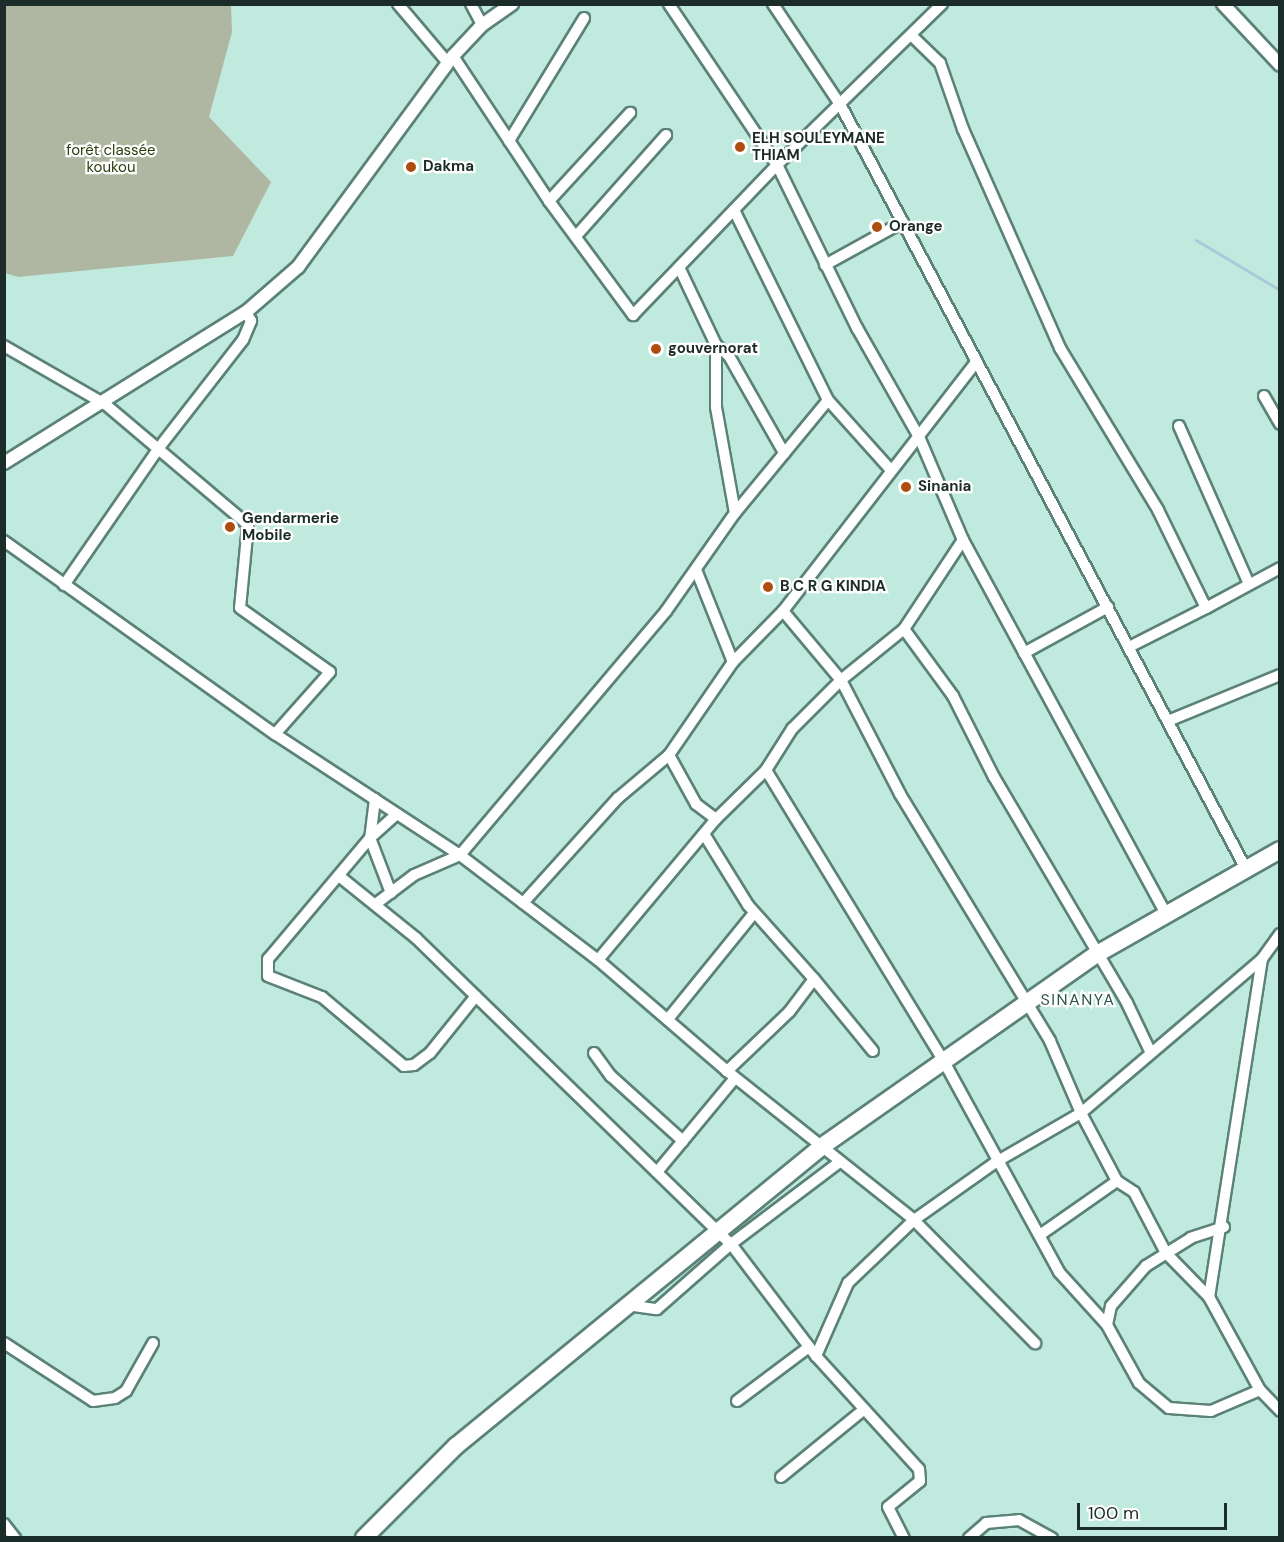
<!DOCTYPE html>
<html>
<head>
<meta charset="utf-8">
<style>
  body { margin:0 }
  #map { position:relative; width:1284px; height:1542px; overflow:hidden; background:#c1eadf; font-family:"DM Sans",sans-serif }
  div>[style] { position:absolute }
  .green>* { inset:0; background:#afb7a2 }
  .stream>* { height:3px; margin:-1.5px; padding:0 1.5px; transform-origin:1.5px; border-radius:1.5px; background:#aacadb }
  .roads { filter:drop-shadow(2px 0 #5b8278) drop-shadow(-2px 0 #5b8278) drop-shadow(0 2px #5b8278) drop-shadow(0 -2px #5b8278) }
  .minor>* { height:10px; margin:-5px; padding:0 5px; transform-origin:5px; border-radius:5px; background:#fff }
  .tertiary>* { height:12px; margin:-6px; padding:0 6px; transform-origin:6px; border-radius:6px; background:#fff }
  .trunk>* { height:16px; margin:-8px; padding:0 8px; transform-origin:8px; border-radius:8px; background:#fff }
  .dots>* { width:16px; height:16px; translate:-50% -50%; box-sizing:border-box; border:3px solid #fff; border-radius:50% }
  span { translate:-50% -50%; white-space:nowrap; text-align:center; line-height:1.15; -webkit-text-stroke:4.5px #fff; paint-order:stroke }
  .poi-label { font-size:15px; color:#1c2c28; font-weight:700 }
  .left { translate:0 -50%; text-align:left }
  .park-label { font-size:15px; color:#2f3d0f }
  .neighbourhood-label { font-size:16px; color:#2f544c; letter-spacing:1.5px }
  .frame { position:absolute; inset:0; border:6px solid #1c2c28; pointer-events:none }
  .scale { position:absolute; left:1077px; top:1503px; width:150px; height:27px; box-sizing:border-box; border:3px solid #1c2c28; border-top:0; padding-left:8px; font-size:18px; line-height:21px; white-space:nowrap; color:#1c2c28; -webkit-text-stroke:4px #fff; paint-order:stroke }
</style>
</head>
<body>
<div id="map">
  <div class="green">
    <div style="clip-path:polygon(4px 5px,231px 5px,232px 32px,209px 117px,271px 182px,233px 256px,18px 277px,5px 273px)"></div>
  </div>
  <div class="stream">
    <div style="left:1196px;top:240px;width:98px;rotate:30.8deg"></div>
  </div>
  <div class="roads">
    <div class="minor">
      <div style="left:398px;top:4px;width:77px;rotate:49.7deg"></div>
      <div style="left:471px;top:4px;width:24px;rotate:62deg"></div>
      <div style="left:773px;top:4px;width:123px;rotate:56.3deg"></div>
      <div style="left:841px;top:106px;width:862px;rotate:62.04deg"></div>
      <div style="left:912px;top:36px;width:39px;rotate:44deg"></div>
      <div style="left:940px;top:63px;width:70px;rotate:70.8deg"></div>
      <div style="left:963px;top:129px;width:240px;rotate:66.1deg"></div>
      <div style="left:1060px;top:348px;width:189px;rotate:58.8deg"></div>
      <div style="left:1158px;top:510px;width:109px;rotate:63.9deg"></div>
      <div style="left:1206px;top:608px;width:86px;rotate:153.1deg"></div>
      <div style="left:453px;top:56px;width:174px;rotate:56.5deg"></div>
      <div style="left:549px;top:201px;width:142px;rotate:53.6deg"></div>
      <div style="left:633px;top:315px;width:208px;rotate:-46.2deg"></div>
      <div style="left:777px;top:165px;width:231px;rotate:-44.3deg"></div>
      <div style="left:509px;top:141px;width:144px;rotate:-58.6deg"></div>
      <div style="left:549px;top:201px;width:120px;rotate:-47.4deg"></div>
      <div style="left:734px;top:210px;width:212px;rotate:63.7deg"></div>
      <div style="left:828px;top:400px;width:91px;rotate:48.1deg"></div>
      <div style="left:577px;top:235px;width:134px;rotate:-48.3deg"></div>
      <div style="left:825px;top:265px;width:89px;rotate:-28.9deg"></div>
      <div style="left:716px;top:345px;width:17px;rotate:40deg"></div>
      <div style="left:729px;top:356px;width:112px;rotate:60.4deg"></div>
      <div style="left:4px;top:346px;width:116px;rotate:29.9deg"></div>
      <div style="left:105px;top:404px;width:187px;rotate:40.2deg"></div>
      <div style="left:248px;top:525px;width:83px;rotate:95.5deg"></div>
      <div style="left:240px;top:608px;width:110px;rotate:35.4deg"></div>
      <div style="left:330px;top:672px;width:83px;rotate:131.6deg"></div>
      <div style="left:1264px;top:396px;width:32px;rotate:60deg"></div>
      <div style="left:1179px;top:426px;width:173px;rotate:66.1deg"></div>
      <div style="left:735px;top:513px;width:146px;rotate:-50.5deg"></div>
      <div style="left:963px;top:540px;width:427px;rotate:61.5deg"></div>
      <div style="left:4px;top:541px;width:333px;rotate:35.5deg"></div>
      <div style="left:275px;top:734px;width:221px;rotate:33.2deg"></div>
      <div style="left:460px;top:855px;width:173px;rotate:37.3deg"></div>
      <div style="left:598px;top:960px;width:170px;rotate:40.7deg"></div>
      <div style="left:727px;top:1071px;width:239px;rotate:38.5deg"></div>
      <div style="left:914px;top:1220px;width:173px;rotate:45.5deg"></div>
      <div style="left:697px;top:572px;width:97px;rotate:68.2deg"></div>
      <div style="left:733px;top:662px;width:71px;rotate:-45.6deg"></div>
      <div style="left:783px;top:611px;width:316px;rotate:-52.2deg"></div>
      <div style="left:64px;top:585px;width:165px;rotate:-55.3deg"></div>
      <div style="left:158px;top:449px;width:138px;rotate:-52.1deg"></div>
      <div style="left:243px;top:340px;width:21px;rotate:-67deg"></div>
      <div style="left:251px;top:321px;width:10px;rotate:-119deg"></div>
      <div style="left:1206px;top:608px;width:84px;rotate:-28.4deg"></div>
      <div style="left:783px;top:611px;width:90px;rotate:50deg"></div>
      <div style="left:841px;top:680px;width:128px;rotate:62.6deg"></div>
      <div style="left:900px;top:794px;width:289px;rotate:58.7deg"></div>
      <div style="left:1050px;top:1041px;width:78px;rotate:66.7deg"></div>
      <div style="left:1081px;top:1113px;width:77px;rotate:62.1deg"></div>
      <div style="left:1117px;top:1181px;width:94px;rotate:145deg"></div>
      <div style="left:904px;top:629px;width:83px;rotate:53.8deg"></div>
      <div style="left:953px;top:696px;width:91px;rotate:63.2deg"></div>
      <div style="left:994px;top:777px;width:262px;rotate:59.5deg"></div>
      <div style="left:1127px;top:1003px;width:55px;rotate:64.4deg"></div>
      <div style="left:1024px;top:653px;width:96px;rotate:-28.7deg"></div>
      <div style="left:1168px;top:721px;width:121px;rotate:-22.3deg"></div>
      <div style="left:669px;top:755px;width:56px;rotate:61.1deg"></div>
      <div style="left:696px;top:804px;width:25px;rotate:37deg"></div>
      <div style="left:766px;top:770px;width:338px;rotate:58.6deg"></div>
      <div style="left:942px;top:1058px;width:244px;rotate:61.3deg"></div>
      <div style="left:1059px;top:1272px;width:72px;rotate:47.8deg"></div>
      <div style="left:375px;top:799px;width:39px;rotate:97deg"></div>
      <div style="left:370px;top:838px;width:158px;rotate:130.1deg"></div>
      <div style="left:268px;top:959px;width:17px;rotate:90deg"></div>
      <div style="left:268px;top:976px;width:58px;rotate:21.3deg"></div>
      <div style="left:322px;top:997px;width:107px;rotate:40.1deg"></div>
      <div style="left:404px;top:1066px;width:10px;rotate:-6deg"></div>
      <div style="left:414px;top:1065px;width:20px;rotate:-37deg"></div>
      <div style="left:430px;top:1053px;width:73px;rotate:-51.1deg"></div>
      <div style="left:704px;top:834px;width:84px;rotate:58.2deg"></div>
      <div style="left:748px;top:905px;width:99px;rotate:48.3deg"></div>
      <div style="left:814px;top:979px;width:41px;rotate:127.1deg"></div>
      <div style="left:789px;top:1012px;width:86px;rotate:136.4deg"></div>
      <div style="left:339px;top:876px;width:99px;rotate:38.8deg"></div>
      <div style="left:416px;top:938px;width:439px;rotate:44.2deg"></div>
      <div style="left:731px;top:1244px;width:141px;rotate:52.8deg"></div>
      <div style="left:816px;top:1356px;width:153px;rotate:47.7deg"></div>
      <div style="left:919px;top:1469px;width:12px;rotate:85deg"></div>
      <div style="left:920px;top:1481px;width:41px;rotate:140.9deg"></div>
      <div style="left:888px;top:1507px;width:35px;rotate:63deg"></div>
      <div style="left:391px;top:893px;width:59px;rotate:-110.9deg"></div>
      <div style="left:370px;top:838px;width:36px;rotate:-42deg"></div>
      <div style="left:377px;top:903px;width:46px;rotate:-37.1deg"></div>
      <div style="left:414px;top:875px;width:50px;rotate:-23.5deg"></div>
      <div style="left:460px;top:855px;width:319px;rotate:-49.8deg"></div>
      <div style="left:666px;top:611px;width:120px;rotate:-54.9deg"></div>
      <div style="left:735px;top:513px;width:108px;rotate:-100.2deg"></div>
      <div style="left:716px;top:407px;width:62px;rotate:-90deg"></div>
      <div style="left:716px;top:345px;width:86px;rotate:-115.4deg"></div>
      <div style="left:523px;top:903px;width:142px;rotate:-47.9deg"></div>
      <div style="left:618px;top:798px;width:67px;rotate:-40.1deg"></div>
      <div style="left:669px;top:755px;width:113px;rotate:-55.5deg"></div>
      <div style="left:1280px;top:934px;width:31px;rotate:126deg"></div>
      <div style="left:1262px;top:959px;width:342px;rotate:98.9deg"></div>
      <div style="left:1209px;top:1297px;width:106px;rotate:61.3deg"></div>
      <div style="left:1260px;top:1390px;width:29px;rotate:46deg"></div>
      <div style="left:598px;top:960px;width:184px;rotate:-50.1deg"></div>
      <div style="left:716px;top:819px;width:70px;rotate:-44.4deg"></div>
      <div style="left:766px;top:770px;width:49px;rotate:-57.6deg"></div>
      <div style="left:792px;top:729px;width:69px;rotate:-45deg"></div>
      <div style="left:841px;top:680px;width:81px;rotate:-39deg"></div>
      <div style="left:904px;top:629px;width:107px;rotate:-56.5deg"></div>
      <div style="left:963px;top:540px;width:112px;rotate:-113.1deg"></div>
      <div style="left:919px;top:437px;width:125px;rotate:-119.6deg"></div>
      <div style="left:857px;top:328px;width:182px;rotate:-116.1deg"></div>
      <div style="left:777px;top:165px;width:194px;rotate:-123.9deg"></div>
      <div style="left:814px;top:979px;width:93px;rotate:50.7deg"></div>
      <div style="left:668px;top:1019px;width:136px;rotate:-50.9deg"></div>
      <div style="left:594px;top:1053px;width:29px;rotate:54deg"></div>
      <div style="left:611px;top:1076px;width:97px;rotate:42.1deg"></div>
      <div style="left:657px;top:1172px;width:122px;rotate:-50.3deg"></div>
      <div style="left:1117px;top:1181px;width:20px;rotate:33deg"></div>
      <div style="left:1134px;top:1192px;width:69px;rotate:62.3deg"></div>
      <div style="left:1166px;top:1253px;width:62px;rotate:45.7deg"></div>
      <div style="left:1224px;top:1227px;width:35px;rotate:162deg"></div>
      <div style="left:1191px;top:1238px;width:53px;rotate:148.1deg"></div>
      <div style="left:1146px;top:1266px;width:53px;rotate:131.2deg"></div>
      <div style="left:1111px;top:1306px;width:19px;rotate:102deg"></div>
      <div style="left:1107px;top:1325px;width:66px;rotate:61.1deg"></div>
      <div style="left:1139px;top:1383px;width:39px;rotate:40deg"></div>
      <div style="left:1169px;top:1408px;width:42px;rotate:4.1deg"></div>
      <div style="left:1211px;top:1411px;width:53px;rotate:-23.2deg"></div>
      <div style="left:627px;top:1305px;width:30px;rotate:8deg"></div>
      <div style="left:657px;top:1309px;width:98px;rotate:-41.3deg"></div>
      <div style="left:731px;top:1244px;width:134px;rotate:-37.1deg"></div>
      <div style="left:4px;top:1343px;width:106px;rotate:33.1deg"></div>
      <div style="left:93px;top:1401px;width:22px;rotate:-8deg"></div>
      <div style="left:115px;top:1398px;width:13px;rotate:-32deg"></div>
      <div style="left:126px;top:1391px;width:55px;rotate:-60.6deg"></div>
      <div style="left:816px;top:1356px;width:80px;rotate:-66.3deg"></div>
      <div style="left:848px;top:1283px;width:91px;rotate:-43.7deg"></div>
      <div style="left:914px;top:1220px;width:100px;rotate:-35.3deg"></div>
      <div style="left:996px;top:1162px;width:98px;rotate:-30deg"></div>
      <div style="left:1081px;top:1113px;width:238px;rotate:-40.4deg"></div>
      <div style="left:737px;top:1401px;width:90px;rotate:-36.9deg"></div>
      <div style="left:781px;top:1477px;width:104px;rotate:-39.2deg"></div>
      <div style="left:4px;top:1524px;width:18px;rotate:52deg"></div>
      <div style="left:969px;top:1538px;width:23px;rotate:-41deg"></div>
      <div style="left:986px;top:1523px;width:33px;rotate:-5deg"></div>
      <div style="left:1019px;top:1520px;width:38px;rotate:29deg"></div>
    </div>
    <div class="tertiary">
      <div style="left:1223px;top:4px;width:83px;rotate:46.9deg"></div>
      <div style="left:4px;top:463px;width:285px;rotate:-32deg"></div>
      <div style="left:246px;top:312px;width:69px;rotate:-40.9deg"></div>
      <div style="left:298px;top:267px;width:262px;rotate:-53.7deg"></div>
      <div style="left:453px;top:56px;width:42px;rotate:-46.9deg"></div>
      <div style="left:482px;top:25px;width:37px;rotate:-35deg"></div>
    </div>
    <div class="trunk">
      <div style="left:364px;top:1538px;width:130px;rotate:-45deg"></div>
      <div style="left:456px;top:1446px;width:472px;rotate:-39.3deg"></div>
      <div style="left:821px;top:1147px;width:337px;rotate:-35deg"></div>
      <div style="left:1097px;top:954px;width:210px;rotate:-29.6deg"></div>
    </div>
  </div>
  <div class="dots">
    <div style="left:740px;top:147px;background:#af4d11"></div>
    <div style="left:411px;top:167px;background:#af4d11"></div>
    <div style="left:877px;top:227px;background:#af4d11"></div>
    <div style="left:656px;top:349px;background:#af4d11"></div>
    <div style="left:906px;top:487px;background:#af4d11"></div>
    <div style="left:230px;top:527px;background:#af4d11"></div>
    <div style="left:768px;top:587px;background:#af4d11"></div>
  </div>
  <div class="poi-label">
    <span class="left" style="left:752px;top:147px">ELH SOULEYMANE<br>THIAM</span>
    <span class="left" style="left:423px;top:167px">Dakma</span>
    <span class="left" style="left:889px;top:227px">Orange</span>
    <span class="left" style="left:668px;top:349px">gouvernorat</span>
    <span class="left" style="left:918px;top:487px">Sinania</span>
    <span class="left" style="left:242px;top:527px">Gendarmerie<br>Mobile</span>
    <span class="left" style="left:780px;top:587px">B C R G KINDIA</span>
  </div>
  <div class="park-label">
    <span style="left:111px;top:159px">forêt classée<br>koukou</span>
  </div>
  <div class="neighbourhood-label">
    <span style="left:1078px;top:1000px">SINANYA</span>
  </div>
  <div class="frame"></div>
  <div class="scale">100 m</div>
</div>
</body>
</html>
